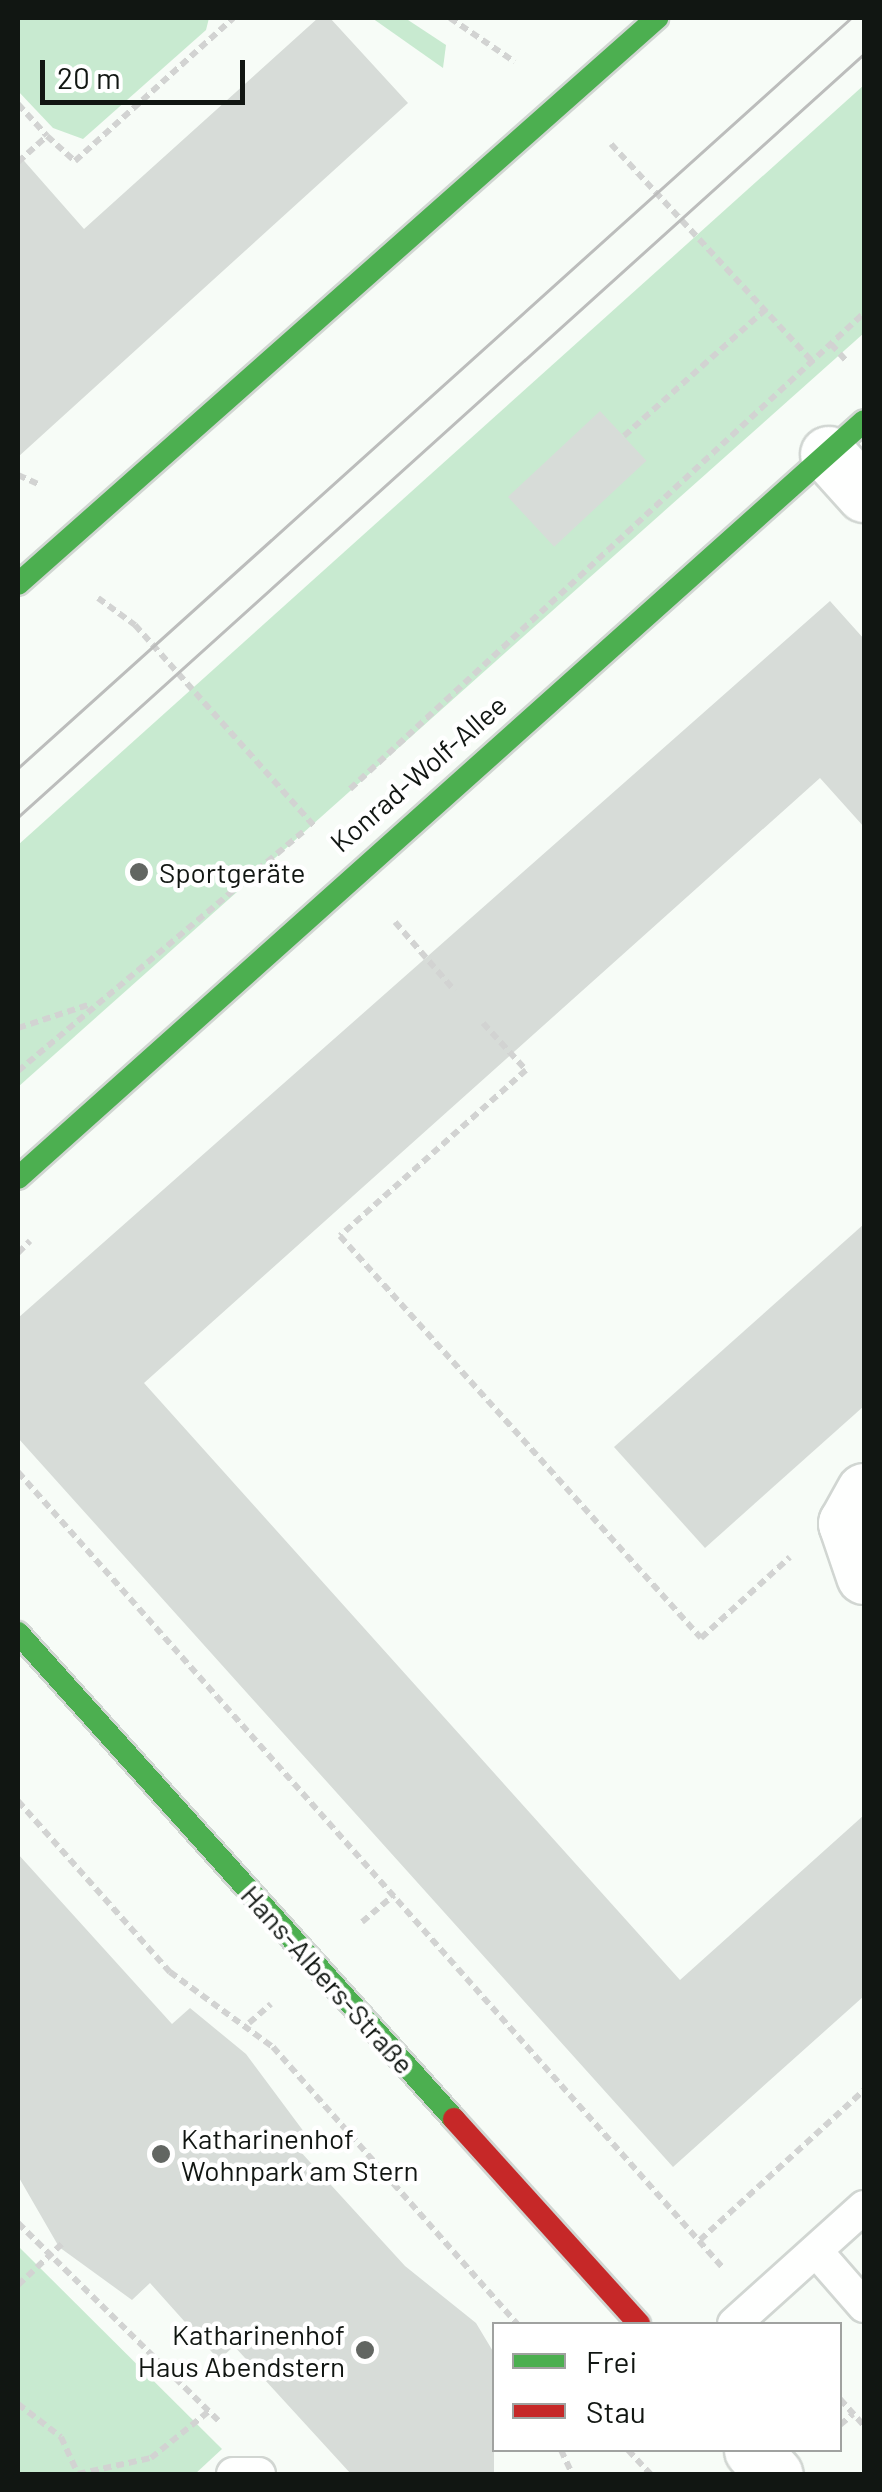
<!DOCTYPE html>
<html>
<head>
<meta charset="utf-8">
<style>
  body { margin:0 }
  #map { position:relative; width:882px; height:2492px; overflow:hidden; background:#f7fcf7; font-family:Barlow,sans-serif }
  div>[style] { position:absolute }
  .green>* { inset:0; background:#c8ead0 }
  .building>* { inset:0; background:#d7dcd8; transform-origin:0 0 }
  .path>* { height:6px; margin-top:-3px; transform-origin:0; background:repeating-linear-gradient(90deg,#d2d3d2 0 8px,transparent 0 13px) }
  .roads { filter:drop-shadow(2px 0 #d1d6d2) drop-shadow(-2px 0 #d1d6d2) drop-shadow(0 2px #d1d6d2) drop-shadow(0 -2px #d1d6d2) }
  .lane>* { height:32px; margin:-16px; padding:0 16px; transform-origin:16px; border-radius:16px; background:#fefffe }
  .street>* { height:55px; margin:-27.5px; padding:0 27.5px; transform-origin:27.5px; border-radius:27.5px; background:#fefffe }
  .fast>* { height:22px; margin:-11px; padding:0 11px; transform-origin:11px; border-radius:11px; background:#4caf50 }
  .jam>* { height:22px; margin:-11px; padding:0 11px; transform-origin:11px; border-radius:11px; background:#c62828 }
  .tram>* { height:2.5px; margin:-1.25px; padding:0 1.25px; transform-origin:1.25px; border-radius:1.25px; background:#bcbdbc }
  .dots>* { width:28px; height:28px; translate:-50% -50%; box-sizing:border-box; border:5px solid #fff; border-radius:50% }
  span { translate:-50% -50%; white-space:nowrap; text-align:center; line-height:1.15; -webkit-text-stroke:9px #fff; paint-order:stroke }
  .street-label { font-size:28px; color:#111612 }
  .poi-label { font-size:28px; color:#111612 }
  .left { translate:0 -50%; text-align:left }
  .right { translate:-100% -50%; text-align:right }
  .frame { position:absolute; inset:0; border:20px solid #111612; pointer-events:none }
  .legend { position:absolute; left:492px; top:2322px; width:350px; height:130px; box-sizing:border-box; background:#fff; border:2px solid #a0a2a0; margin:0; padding:12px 18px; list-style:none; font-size:30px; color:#111612 }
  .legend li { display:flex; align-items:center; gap:20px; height:50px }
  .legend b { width:50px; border:2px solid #a0a2a0 }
  .scale { position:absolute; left:40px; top:60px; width:205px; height:45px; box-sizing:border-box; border:5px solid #111612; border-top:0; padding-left:12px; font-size:30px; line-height:35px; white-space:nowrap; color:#111612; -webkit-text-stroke:8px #fff; paint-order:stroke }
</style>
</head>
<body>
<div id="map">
  <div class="green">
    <div style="clip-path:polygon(18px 18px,209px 18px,206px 30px,83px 139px,53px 128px,18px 91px)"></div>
    <div style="clip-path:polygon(372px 18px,405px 18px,446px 45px,443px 68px)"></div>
    <div style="clip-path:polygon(864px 85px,864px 333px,18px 1087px,18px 845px)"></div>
    <div style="clip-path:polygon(18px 2246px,222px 2449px,195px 2474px,18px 2474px)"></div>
  </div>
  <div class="building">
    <div style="clip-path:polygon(318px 18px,330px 18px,408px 103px,18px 457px,18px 154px,84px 229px)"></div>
    <div style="left:600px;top:411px;width:68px;height:126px;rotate:47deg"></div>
    <div style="clip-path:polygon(830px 601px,864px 639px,864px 827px,820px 778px,144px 1383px,680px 1980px,864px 1815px,864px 1996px,673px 2167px,18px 1438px,18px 1318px)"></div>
    <div style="clip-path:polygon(864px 1224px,864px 1406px,705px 1548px,614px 1447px)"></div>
    <div style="clip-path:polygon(18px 1854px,172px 2024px,190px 2008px,246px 2054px,310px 2140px,299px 2150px,405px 2266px,476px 2323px,494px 2353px,494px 2474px,351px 2474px,234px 2346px,219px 2360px,150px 2283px,132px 2300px,59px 2247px,18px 2176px)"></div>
  </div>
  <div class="path">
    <div style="left:450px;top:18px;width:78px;rotate:34.1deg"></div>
    <div style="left:18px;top:104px;width:43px;rotate:47.8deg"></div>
    <div style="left:611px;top:144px;width:297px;rotate:47.2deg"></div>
    <div style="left:18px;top:162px;width:39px;rotate:-42deg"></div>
    <div style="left:47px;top:136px;width:38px;rotate:42deg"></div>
    <div style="left:75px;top:161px;width:213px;rotate:-42.1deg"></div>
    <div style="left:831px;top:344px;width:24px;rotate:48deg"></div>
    <div style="left:624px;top:436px;width:191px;rotate:-41.8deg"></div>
    <div style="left:18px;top:475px;width:22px;rotate:24deg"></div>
    <div style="left:98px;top:598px;width:46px;rotate:36.1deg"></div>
    <div style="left:135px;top:625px;width:272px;rotate:48.3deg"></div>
    <div style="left:350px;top:789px;width:701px;rotate:-42.8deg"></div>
    <div style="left:395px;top:922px;width:91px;rotate:49deg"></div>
    <div style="left:483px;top:1023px;width:64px;rotate:47.5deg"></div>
    <div style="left:526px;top:1070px;width:249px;rotate:138.3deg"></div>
    <div style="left:340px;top:1236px;width:540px;rotate:48.08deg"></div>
    <div style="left:701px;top:1638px;width:120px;rotate:-42.3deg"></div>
    <div style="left:18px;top:1028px;width:74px;rotate:-18.2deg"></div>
    <div style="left:18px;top:1071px;width:373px;rotate:-40deg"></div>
    <div style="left:18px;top:1253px;width:17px;rotate:-45deg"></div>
    <div style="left:18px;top:1472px;width:1063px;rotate:48.47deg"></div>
    <div style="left:18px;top:1801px;width:229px;rotate:48.4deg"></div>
    <div style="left:170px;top:1972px;width:127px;rotate:36.1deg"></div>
    <div style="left:273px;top:2047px;width:369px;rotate:48.6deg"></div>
    <div style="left:362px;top:1922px;width:42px;rotate:-40.2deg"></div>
    <div style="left:249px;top:2023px;width:29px;rotate:-41deg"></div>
    <div style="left:18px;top:2223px;width:284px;rotate:44.6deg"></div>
    <div style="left:700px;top:2240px;width:222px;rotate:-42.4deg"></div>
    <div style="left:18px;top:2285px;width:64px;rotate:-43.1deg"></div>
    <div style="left:840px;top:2399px;width:36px;rotate:48deg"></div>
    <div style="left:18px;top:2404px;width:54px;rotate:37.5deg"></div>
    <div style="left:61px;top:2437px;width:41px;rotate:65.3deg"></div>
    <div style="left:840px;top:2425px;width:17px;rotate:-40deg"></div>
    <div style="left:561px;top:2450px;width:26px;rotate:65deg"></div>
    <div style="left:628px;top:2450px;width:33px;rotate:47deg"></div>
    <div style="left:78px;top:2474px;width:75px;rotate:-12.4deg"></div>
    <div style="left:151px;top:2458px;width:75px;rotate:-39deg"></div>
  </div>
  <div class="roads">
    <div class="lane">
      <div style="left:816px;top:2251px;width:73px;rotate:48.9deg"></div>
      <div style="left:734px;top:2324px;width:175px;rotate:-42deg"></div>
      <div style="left:233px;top:2474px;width:26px"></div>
    </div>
    <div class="street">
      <div style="left:828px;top:454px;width:54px;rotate:48deg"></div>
      <div style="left:864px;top:1491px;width:37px;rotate:119deg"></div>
      <div style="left:846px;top:1523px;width:56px;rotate:71.2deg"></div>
      <div style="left:752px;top:2450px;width:33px;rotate:47deg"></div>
    </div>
    <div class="fast">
      <div style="left:18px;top:584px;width:854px;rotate:-41.53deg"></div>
      <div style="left:18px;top:1178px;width:1135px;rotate:-41.82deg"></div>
      <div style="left:18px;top:1633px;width:653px;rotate:48.1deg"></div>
    </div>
    <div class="jam">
      <div style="left:454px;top:2119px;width:276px;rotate:47.9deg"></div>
    </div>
  </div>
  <div class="tram">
    <div style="left:18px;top:768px;width:1121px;rotate:-42deg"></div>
    <div style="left:18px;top:817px;width:1139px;rotate:-42.05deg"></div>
  </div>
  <div class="dots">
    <div style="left:139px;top:872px;background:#626662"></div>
    <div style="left:161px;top:2154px;background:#626662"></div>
    <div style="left:365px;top:2350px;background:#626662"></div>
  </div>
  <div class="street-label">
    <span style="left:418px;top:773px;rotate:-41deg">Konrad-Wolf-Allee</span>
    <span style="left:328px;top:1979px;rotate:48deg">Hans-Albers-Straße</span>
  </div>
  <div class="poi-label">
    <span class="left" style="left:159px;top:872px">Sportgeräte</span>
    <span class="left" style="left:181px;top:2154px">Katharinenhof<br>Wohnpark am Stern</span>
    <span class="right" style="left:345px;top:2350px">Katharinenhof<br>Haus Abendstern</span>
  </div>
  <div class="frame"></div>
  <ul class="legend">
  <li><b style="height:12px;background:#4caf50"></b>Frei</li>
  <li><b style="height:12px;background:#c62828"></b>Stau</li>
  </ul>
  <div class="scale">20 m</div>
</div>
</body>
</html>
